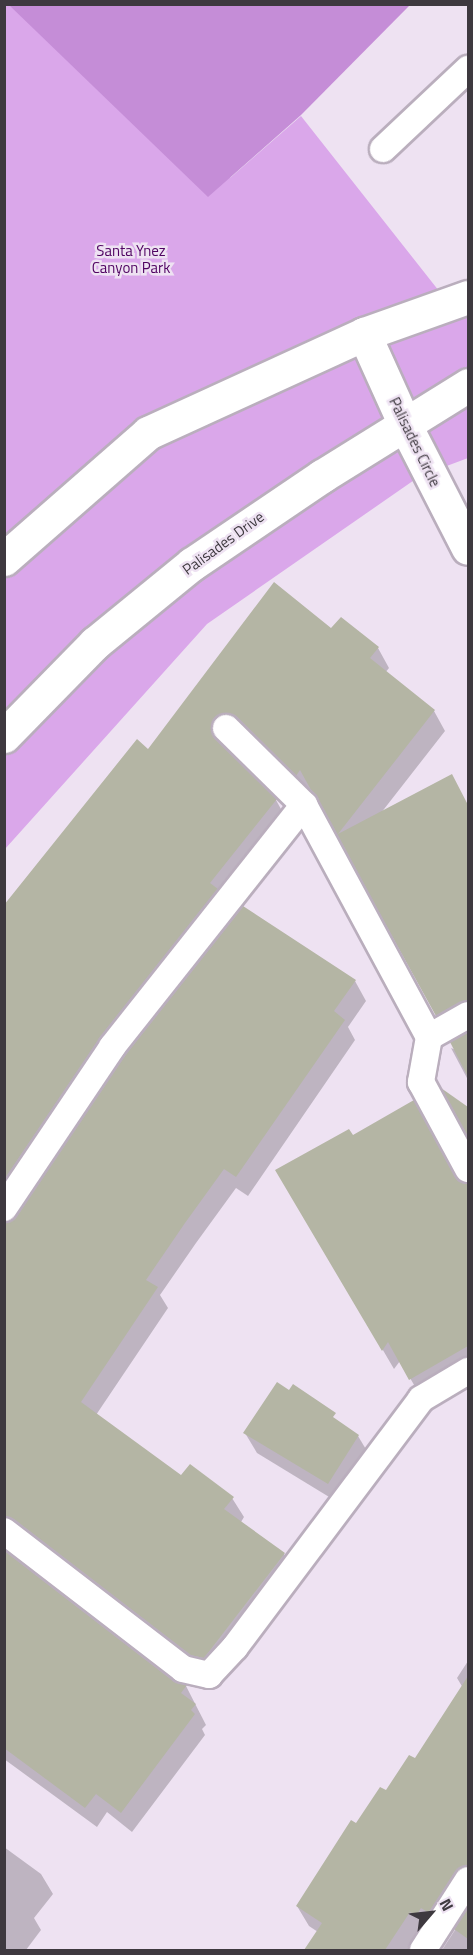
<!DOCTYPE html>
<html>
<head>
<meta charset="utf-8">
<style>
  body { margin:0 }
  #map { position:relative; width:473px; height:1955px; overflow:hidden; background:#eee2f2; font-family:"Titillium Web",sans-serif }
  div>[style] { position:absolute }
  .green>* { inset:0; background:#daa7ea }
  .forest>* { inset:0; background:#c58dd7 }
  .shadow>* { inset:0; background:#0003 }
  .building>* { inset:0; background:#b4b5a4 }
  .roads { filter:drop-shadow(2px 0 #baaebd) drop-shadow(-2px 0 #baaebd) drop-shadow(0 2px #baaebd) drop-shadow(0 -2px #baaebd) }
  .service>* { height:26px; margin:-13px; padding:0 13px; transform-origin:13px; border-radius:13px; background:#fff }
  .minor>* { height:33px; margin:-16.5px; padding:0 16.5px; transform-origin:16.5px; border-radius:16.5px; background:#fff }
  .tertiary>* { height:33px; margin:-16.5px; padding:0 16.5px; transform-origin:16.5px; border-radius:16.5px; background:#fff }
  span { translate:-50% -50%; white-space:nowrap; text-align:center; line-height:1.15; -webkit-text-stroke:5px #eee2f2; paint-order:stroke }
  .park-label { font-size:15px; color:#500462 }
  .street-label { font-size:15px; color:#3e393f }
  .frame { position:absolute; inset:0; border:6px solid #3e393f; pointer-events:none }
  .north { position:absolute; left:401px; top:1883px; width:60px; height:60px; -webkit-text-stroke:4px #eee2f2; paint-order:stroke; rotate:62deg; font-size:16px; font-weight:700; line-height:24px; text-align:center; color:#3e393f }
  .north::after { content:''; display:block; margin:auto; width:21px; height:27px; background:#3e393f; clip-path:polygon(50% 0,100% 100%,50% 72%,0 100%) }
</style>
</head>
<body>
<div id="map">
  <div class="green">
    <div style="clip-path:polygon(5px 5px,288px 5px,230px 178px,301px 116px,439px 291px,468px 281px,468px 458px,420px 476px,207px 624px,5px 849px)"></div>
  </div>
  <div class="forest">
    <div style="clip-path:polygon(9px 5px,410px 5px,301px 115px,208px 197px)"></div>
  </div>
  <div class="shadow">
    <div style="clip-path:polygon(332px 630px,378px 648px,389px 668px,385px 673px,434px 711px,445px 731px,381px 813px,452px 776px,468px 806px,468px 1025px,448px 1035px,312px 789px,308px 794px,233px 733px,222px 745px,276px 800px,287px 820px,110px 1059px,4px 1221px,4px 932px,149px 751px)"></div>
    <div style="clip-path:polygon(355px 981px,366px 1001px,348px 1027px,355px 1040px,248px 1196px,236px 1188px,196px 1243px,160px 1295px,168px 1308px,96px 1415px,182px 1478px,232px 1498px,244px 1517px,241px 1522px,284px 1554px,296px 1574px,215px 1678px,4px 1543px,4px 1224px)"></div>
    <div style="clip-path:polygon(468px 1034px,468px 1080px,451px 1048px,456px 1050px,452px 1043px)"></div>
    <div style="clip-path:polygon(352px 1137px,468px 1185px,468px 1376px,420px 1395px,400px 1361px,394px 1369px,278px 1171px)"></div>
    <div style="clip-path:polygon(334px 1420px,358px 1436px,370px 1456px,339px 1503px,257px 1453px,245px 1433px)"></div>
    <div style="clip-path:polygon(4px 1552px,173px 1682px,186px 1686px,206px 1725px,202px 1729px,205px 1735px,132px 1832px,107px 1812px,97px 1827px,4px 1759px)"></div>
    <div style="clip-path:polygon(468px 1661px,468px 1892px,429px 1950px,306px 1950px,318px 1932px,309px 1926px,297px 1906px,357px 1825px,415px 1760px,463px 1688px,457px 1678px)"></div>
    <div style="clip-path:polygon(4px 1847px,41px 1874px,53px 1894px,34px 1918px,41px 1930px,26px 1950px,4px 1950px)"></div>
    <div style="clip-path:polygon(468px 1910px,468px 1950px,442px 1950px)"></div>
  </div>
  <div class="building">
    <div style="clip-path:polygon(274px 582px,331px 628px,341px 617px,379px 647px,370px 658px,435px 710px,338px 834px,452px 774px,468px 805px,468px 1000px,436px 1016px,300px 770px,296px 776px,237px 717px,221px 714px,211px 725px,215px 738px,277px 799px,210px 883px,218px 889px,100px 1038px,4px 1180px,4px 905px,137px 739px,148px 749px)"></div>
    <div style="clip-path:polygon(243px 906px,356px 980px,334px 1011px,345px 1020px,236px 1177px,224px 1169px,185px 1223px,146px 1280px,158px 1287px,81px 1402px,181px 1475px,190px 1464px,234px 1497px,224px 1509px,285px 1553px,204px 1658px,190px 1655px,4px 1516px,4px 1223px,16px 1216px,124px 1056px)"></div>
    <div style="clip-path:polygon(468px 1032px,468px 1077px,450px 1042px)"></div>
    <div style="clip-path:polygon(441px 1088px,468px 1107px,468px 1138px)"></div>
    <div style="clip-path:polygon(414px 1100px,455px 1176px,468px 1184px,468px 1346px,409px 1380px,388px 1342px,382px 1351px,275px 1170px,349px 1129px,353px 1135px)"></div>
    <div style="clip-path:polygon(277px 1382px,289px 1390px,293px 1384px,336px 1413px,333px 1417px,359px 1435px,328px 1484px,243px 1433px)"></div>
    <div style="clip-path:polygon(4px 1550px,174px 1681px,187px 1685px,181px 1693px,196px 1704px,191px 1710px,195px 1714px,121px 1813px,96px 1794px,85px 1808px,4px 1748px)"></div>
    <div style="clip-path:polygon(468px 1676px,468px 1865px,455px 1872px,429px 1913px,421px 1908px,416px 1916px,410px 1912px,385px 1950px,304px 1950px,322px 1923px,296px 1906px,351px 1820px,356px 1823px,380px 1787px,386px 1790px,409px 1755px,415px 1758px)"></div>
    <div style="clip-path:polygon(468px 1907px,468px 1939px,454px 1929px)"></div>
  </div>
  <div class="roads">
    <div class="service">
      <div style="left:383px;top:149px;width:117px;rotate:-43.3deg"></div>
      <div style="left:226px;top:728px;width:110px;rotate:44.6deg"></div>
      <div style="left:304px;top:805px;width:264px;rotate:61.7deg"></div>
      <div style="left:429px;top:1037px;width:46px;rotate:100.1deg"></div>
      <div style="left:421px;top:1082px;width:99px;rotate:61.6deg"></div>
      <div style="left:429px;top:1037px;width:45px;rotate:-29.4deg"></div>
      <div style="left:4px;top:1208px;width:194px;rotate:-56.1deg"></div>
      <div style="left:112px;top:1047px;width:309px;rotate:-51.6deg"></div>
      <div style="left:4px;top:1531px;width:226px;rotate:37.6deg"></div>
      <div style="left:183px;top:1669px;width:27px;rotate:13deg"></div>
      <div style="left:209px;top:1675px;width:38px;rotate:-47deg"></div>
      <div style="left:235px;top:1647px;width:310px;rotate:-53.1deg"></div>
      <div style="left:421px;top:1399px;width:55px;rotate:-30.8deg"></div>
      <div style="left:423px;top:1950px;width:83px;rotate:-57.3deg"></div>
    </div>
    <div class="minor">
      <div style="left:364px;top:334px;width:100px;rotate:65.7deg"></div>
      <div style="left:405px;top:425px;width:138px;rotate:62.9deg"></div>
    </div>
    <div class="tertiary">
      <div style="left:4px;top:559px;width:191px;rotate:-41.2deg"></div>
      <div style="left:148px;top:433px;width:238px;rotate:-24.6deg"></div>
      <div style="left:364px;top:334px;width:110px;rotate:-19.6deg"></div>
      <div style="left:4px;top:736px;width:130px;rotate:-45.6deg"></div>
      <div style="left:95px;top:643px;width:125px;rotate:-39.2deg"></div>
      <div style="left:192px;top:564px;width:157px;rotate:-34.1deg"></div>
      <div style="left:322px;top:476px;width:172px;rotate:-31.9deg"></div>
    </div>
  </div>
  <div class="park-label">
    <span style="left:131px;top:259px">Santa Ynez<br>Canyon Park</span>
  </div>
  <div class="street-label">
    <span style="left:415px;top:442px;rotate:64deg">Palisades Circle</span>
    <span style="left:223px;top:543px;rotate:-36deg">Palisades Drive</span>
  </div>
  <div class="frame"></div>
  <div class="north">N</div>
</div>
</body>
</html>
